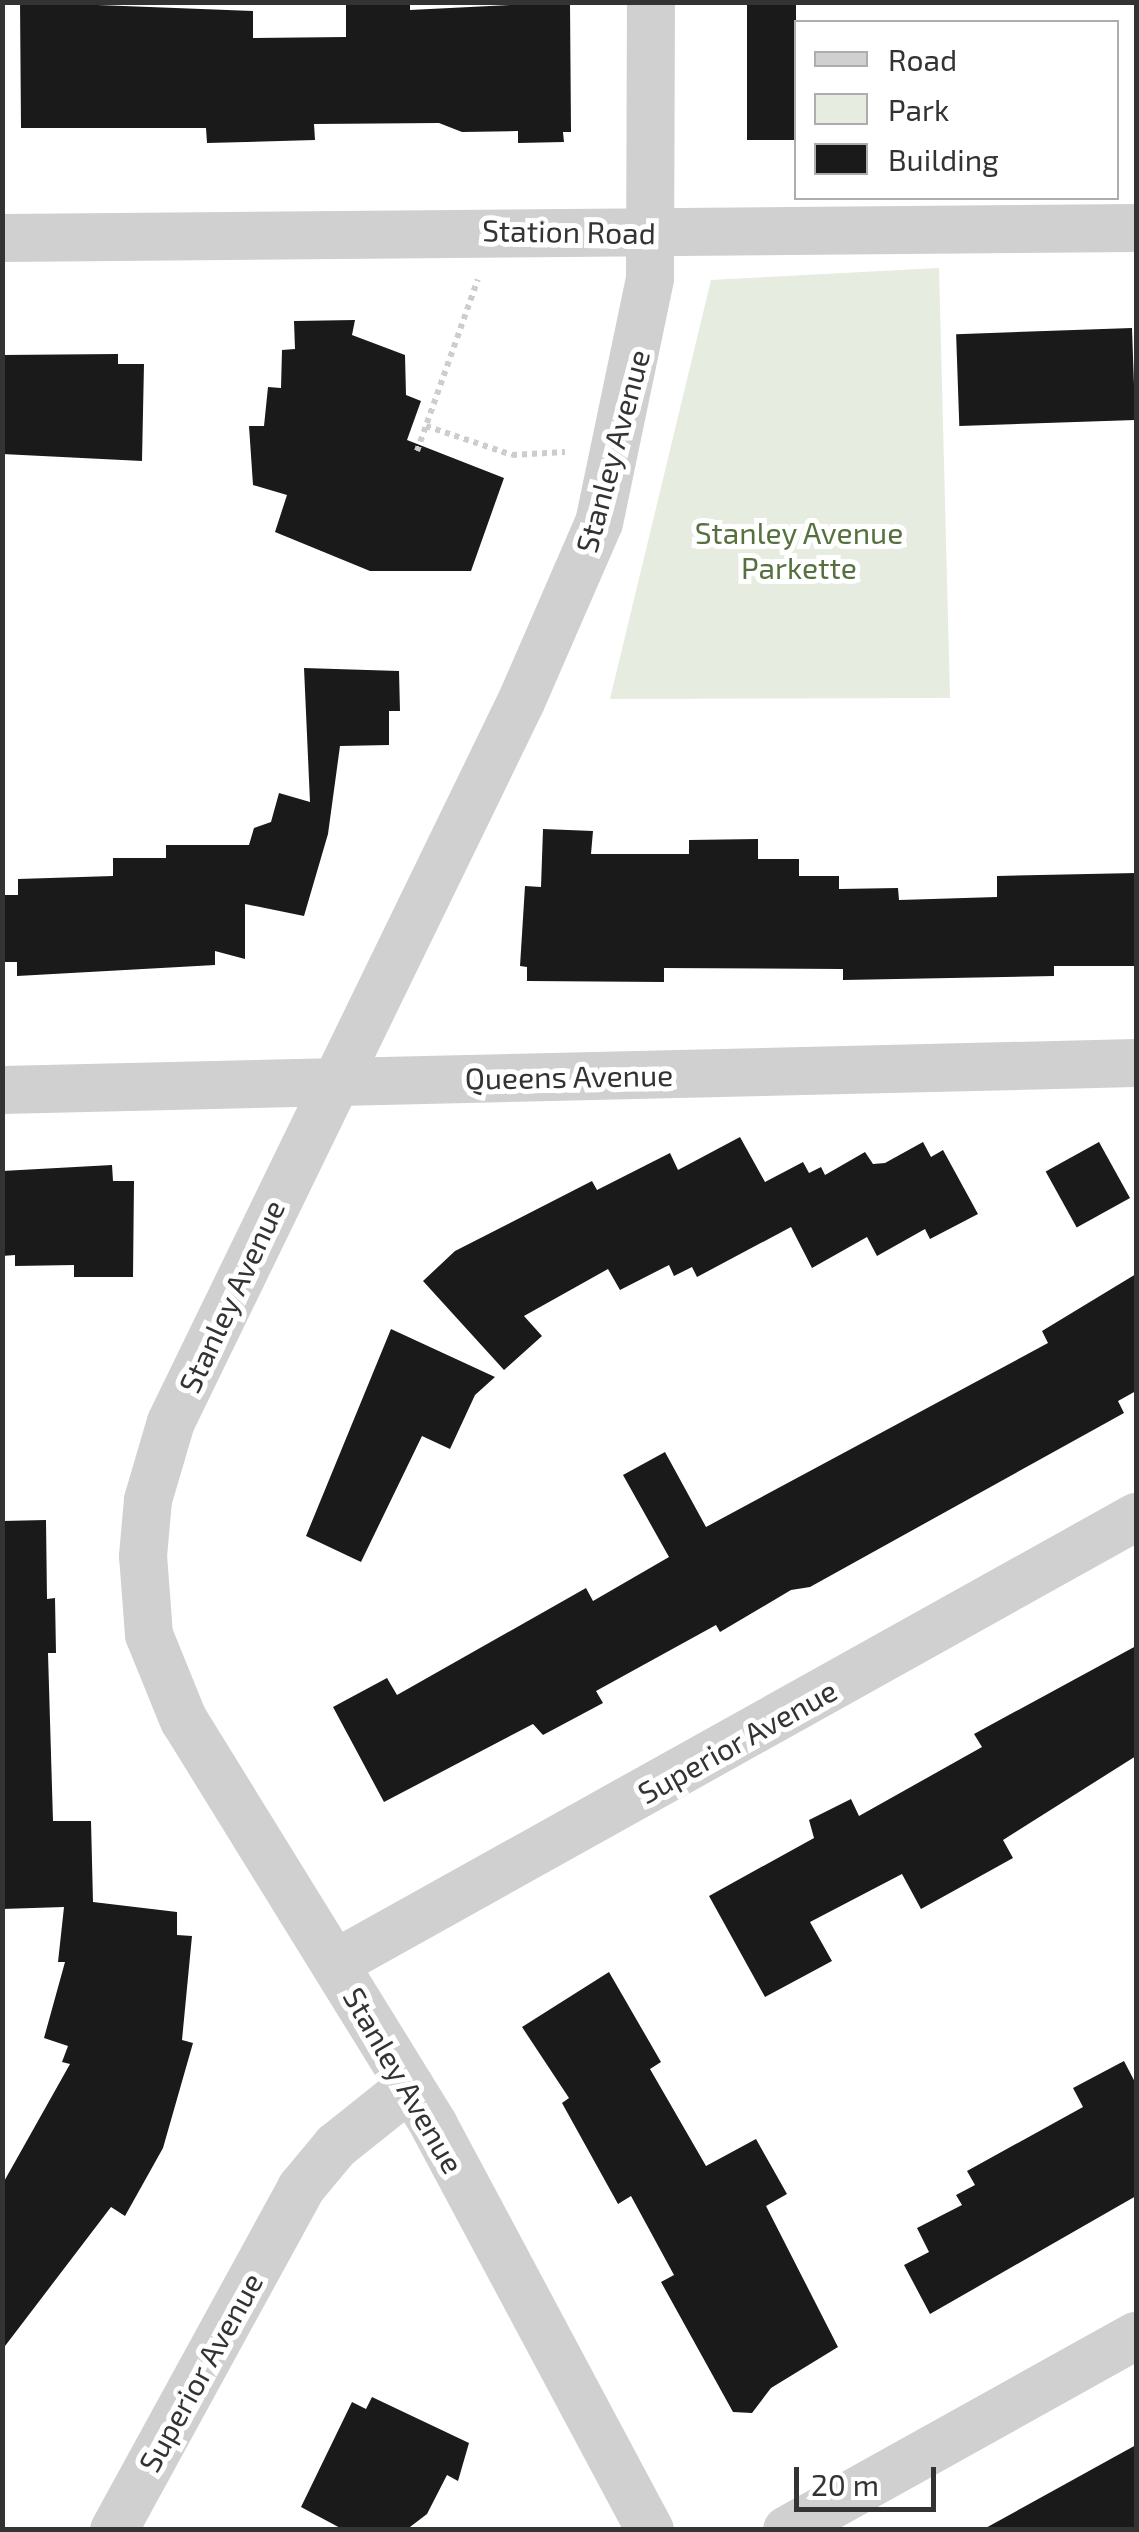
<!DOCTYPE html>
<html>
<head>
<meta charset="utf-8">
<style>
  body { margin:0 }
  #map { position:relative; width:1139px; height:2532px; overflow:hidden; background:#fff; font-family:"Exo 2",sans-serif }
  div>[style] { position:absolute }
  .green>* { inset:0; background:#e6ecdf }
  .building>* { inset:0; background:#1a1a1a; transform-origin:0 0 }
  .path>* { height:6px; margin-top:-3px; transform-origin:0; background:repeating-linear-gradient(90deg,#cdcdcd 0 5px,transparent 0 10px) }
  .minor>* { height:48px; margin:-24px; padding:0 24px; transform-origin:24px; border-radius:24px; background:#d0d0d0 }
  span { translate:-50% -50%; white-space:nowrap; text-align:center; line-height:1.15; -webkit-text-stroke:10px #fff; paint-order:stroke }
  .street-label { font-size:30px; color:#333 }
  .park-label { font-size:30px; color:#56703f }
  .frame { position:absolute; inset:0; border:5px solid #333; pointer-events:none }
  .legend { position:absolute; left:794px; top:20px; width:325px; height:180px; box-sizing:border-box; background:#fff; border:2px solid #adadad; margin:0; padding:12px 18px; list-style:none; font-size:30px; color:#333 }
  .legend li { display:flex; align-items:center; gap:20px; height:50px }
  .legend b { width:50px; border:2px solid #adadad }
  .scale { position:absolute; left:794px; top:2467px; width:142px; height:45px; box-sizing:border-box; border:5px solid #333; border-top:0; padding-left:12px; font-size:30px; line-height:35px; white-space:nowrap; color:#333; -webkit-text-stroke:8px #fff; paint-order:stroke }
</style>
</head>
<body>
<div id="map">
  <div class="green">
    <div style="clip-path:polygon(939px 268px,950px 698px,610px 699px,711px 280px)"></div>
  </div>
  <div class="building">
    <div style="clip-path:polygon(20px 2px,253px 11px,253px 38px,346px 37px,346px 2px,410px 2px,410px 10px,570px 2px,571px 132px,563px 132px,564px 142px,518px 143px,518px 131px,462px 132px,439px 123px,314px 124px,315px 140px,207px 143px,206px 128px,21px 128px)"></div>
    <div style="left:747px;top:2px;width:49px;height:138px"></div>
    <div style="clip-path:polygon(355px 320px,352px 335px,405px 355px,406px 395px,421px 401px,407px 440px,504px 478px,471px 571px,370px 571px,275px 532px,287px 495px,253px 485px,249px 426px,264px 426px,268px 387px,281px 388px,282px 350px,295px 349px,294px 321px)"></div>
    <div style="left:1132px;top:328px;width:92px;height:176px;rotate:88deg"></div>
    <div style="clip-path:polygon(118px 354px,118px 364px,144px 364px,142px 461px,2px 454px,2px 355px)"></div>
    <div style="clip-path:polygon(304px 668px,399px 671px,400px 711px,389px 711px,389px 745px,340px 746px,328px 834px,304px 916px,245px 904px,245px 959px,215px 951px,215px 965px,17px 976px,17px 962px,5px 962px,5px 895px,18px 895px,18px 879px,113px 876px,113px 858px,166px 858px,166px 845px,249px 845px,254px 828px,271px 822px,279px 793px,310px 802px)"></div>
    <div style="clip-path:polygon(543px 829px,593px 831px,591px 854px,689px 854px,689px 840px,758px 839px,758px 859px,799px 859px,799px 876px,839px 876px,839px 889px,898px 888px,899px 900px,997px 897px,997px 876px,1136px 873px,1136px 966px,1054px 966px,1054px 976px,843px 980px,843px 969px,664px 968px,664px 982px,527px 981px,527px 967px,520px 966px,525px 886px,541px 887px)"></div>
    <div style="clip-path:polygon(740px 1137px,765px 1182px,803px 1162px,809px 1173px,821px 1167px,825px 1175px,865px 1152px,873px 1164px,885px 1163px,923px 1142px,931px 1157px,943px 1150px,978px 1214px,930px 1239px,925px 1229px,877px 1256px,867px 1237px,812px 1268px,791px 1227px,697px 1277px,692px 1267px,674px 1276px,669px 1265px,620px 1290px,608px 1269px,524px 1316px,542px 1336px,504px 1370px,423px 1281px,455px 1251px,592px 1181px,597px 1190px,670px 1153px,678px 1170px)"></div>
    <div style="left:1099px;top:1142px;width:64px;height:61px;rotate:61deg"></div>
    <div style="clip-path:polygon(112px 1165px,113px 1181px,134px 1181px,133px 1277px,74px 1277px,74px 1265px,15px 1266px,15px 1255px,2px 1256px,2px 1171px)"></div>
    <div style="clip-path:polygon(1136px 1274px,1136px 1391px,1118px 1401px,1124px 1413px,810px 1587px,791px 1590px,720px 1632px,716px 1625px,596px 1691px,603px 1703px,543px 1735px,533px 1724px,384px 1802px,333px 1707px,387px 1678px,397px 1695px,586px 1588px,593px 1601px,669px 1557px,623px 1475px,665px 1452px,706px 1527px,1048px 1343px,1042px 1331px)"></div>
    <div style="clip-path:polygon(391px 1329px,495px 1377px,475px 1395px,450px 1449px,422px 1436px,361px 1562px,306px 1536px)"></div>
    <div style="clip-path:polygon(46px 1520px,47px 1599px,55px 1598px,56px 1653px,48px 1653px,53px 1821px,91px 1821px,93px 1902px,177px 1912px,177px 1935px,192px 1936px,182px 2040px,193px 2043px,163px 2148px,125px 2216px,111px 2207px,2px 2350px,2px 2185px,70px 2064px,62px 2062px,68px 2046px,44px 2038px,65px 1962px,58px 1962px,64px 1907px,2px 1909px,2px 1521px)"></div>
    <div style="clip-path:polygon(1136px 1646px,1136px 1756px,1003px 1840px,1013px 1858px,921px 1909px,902px 1874px,810px 1922px,832px 1961px,765px 1997px,709px 1896px,814px 1838px,809px 1820px,851px 1799px,859px 1816px,982px 1747px,974px 1734px)"></div>
    <div style="clip-path:polygon(609px 1972px,661px 2062px,650px 2069px,706px 2166px,756px 2139px,787px 2194px,766px 2206px,838px 2347px,771px 2388px,752px 2413px,733px 2412px,661px 2282px,674px 2275px,631px 2196px,618px 2204px,562px 2103px,569px 2098px,522px 2027px)"></div>
    <div style="clip-path:polygon(1124px 2061px,1136px 2084px,1136px 2196px,930px 2314px,904px 2265px,929px 2252px,917px 2228px,962px 2205px,956px 2195px,975px 2185px,967px 2171px,1083px 2107px,1073px 2088px)"></div>
    <div style="clip-path:polygon(372px 2397px,469px 2443px,458px 2481px,447px 2475px,427px 2514px,406px 2530px,344px 2530px,301px 2507px,352px 2402px,366px 2409px)"></div>
    <div style="clip-path:polygon(1136px 2445px,1136px 2530px,982px 2530px)"></div>
  </div>
  <div class="path">
    <div style="left:426px;top:426px;width:91px;rotate:18.6deg"></div>
    <div style="left:512px;top:455px;width:53px;rotate:-3.2deg"></div>
    <div style="left:417px;top:451px;width:182px;rotate:-70.5deg"></div>
  </div>
  <div class="minor">
    <div style="left:2px;top:238px;width:1134px;rotate:-0.51deg"></div>
    <div style="left:2px;top:1090px;width:1134px;rotate:-1.36deg"></div>
    <div style="left:336px;top:1963px;width:916px;rotate:-29.14deg"></div>
    <div style="left:114px;top:2530px;width:390px;rotate:-61.3deg"></div>
    <div style="left:301px;top:2188px;width:55px;rotate:-50.2deg"></div>
    <div style="left:336px;top:2146px;width:95px;rotate:-38.6deg"></div>
    <div style="left:650px;top:2530px;width:459px;rotate:-118.1deg"></div>
    <div style="left:434px;top:2125px;width:475px;rotate:-121.7deg"></div>
    <div style="left:184px;top:1721px;width:93px;rotate:-112.1deg"></div>
    <div style="left:149px;top:1635px;width:79px;rotate:-94.3deg"></div>
    <div style="left:143px;top:1556px;width:56px;rotate:-84.9deg"></div>
    <div style="left:148px;top:1500px;width:81px;rotate:-73.6deg"></div>
    <div style="left:171px;top:1422px;width:801px;rotate:-64.08deg"></div>
    <div style="left:521px;top:702px;width:195px;rotate:-66.5deg"></div>
    <div style="left:599px;top:523px;width:250px;rotate:-78.2deg"></div>
    <div style="left:650px;top:278px;width:276px;rotate:-89.8deg"></div>
    <div style="left:787px;top:2530px;width:399px;rotate:-29.1deg"></div>
  </div>
  <div class="street-label">
    <span style="left:569px;top:231px;rotate:1deg">Station Road</span>
    <span style="left:612px;top:451px;rotate:-75deg">Stanley Avenue</span>
    <span style="left:569px;top:1076px;rotate:-1deg">Queens Avenue</span>
    <span style="left:231px;top:1296px;rotate:-65deg">Stanley Avenue</span>
    <span style="left:737px;top:1741px;rotate:-29deg">Superior Avenue</span>
    <span style="left:404px;top:2080px;rotate:60deg">Stanley Avenue</span>
    <span style="left:200px;top:2372px;rotate:-61deg">Superior Avenue</span>
  </div>
  <div class="park-label">
    <span style="left:799px;top:549px">Stanley Avenue<br>Parkette</span>
  </div>
  <div class="frame"></div>
  <ul class="legend">
  <li><b style="height:12px;background:#d0d0d0"></b>Road</li>
  <li><b style="height:28px;background:#e6ecdf"></b>Park</li>
  <li><b style="height:28px;background:#1a1a1a"></b>Building</li>
  </ul>
  <div class="scale">20 m</div>
</div>
</body>
</html>
